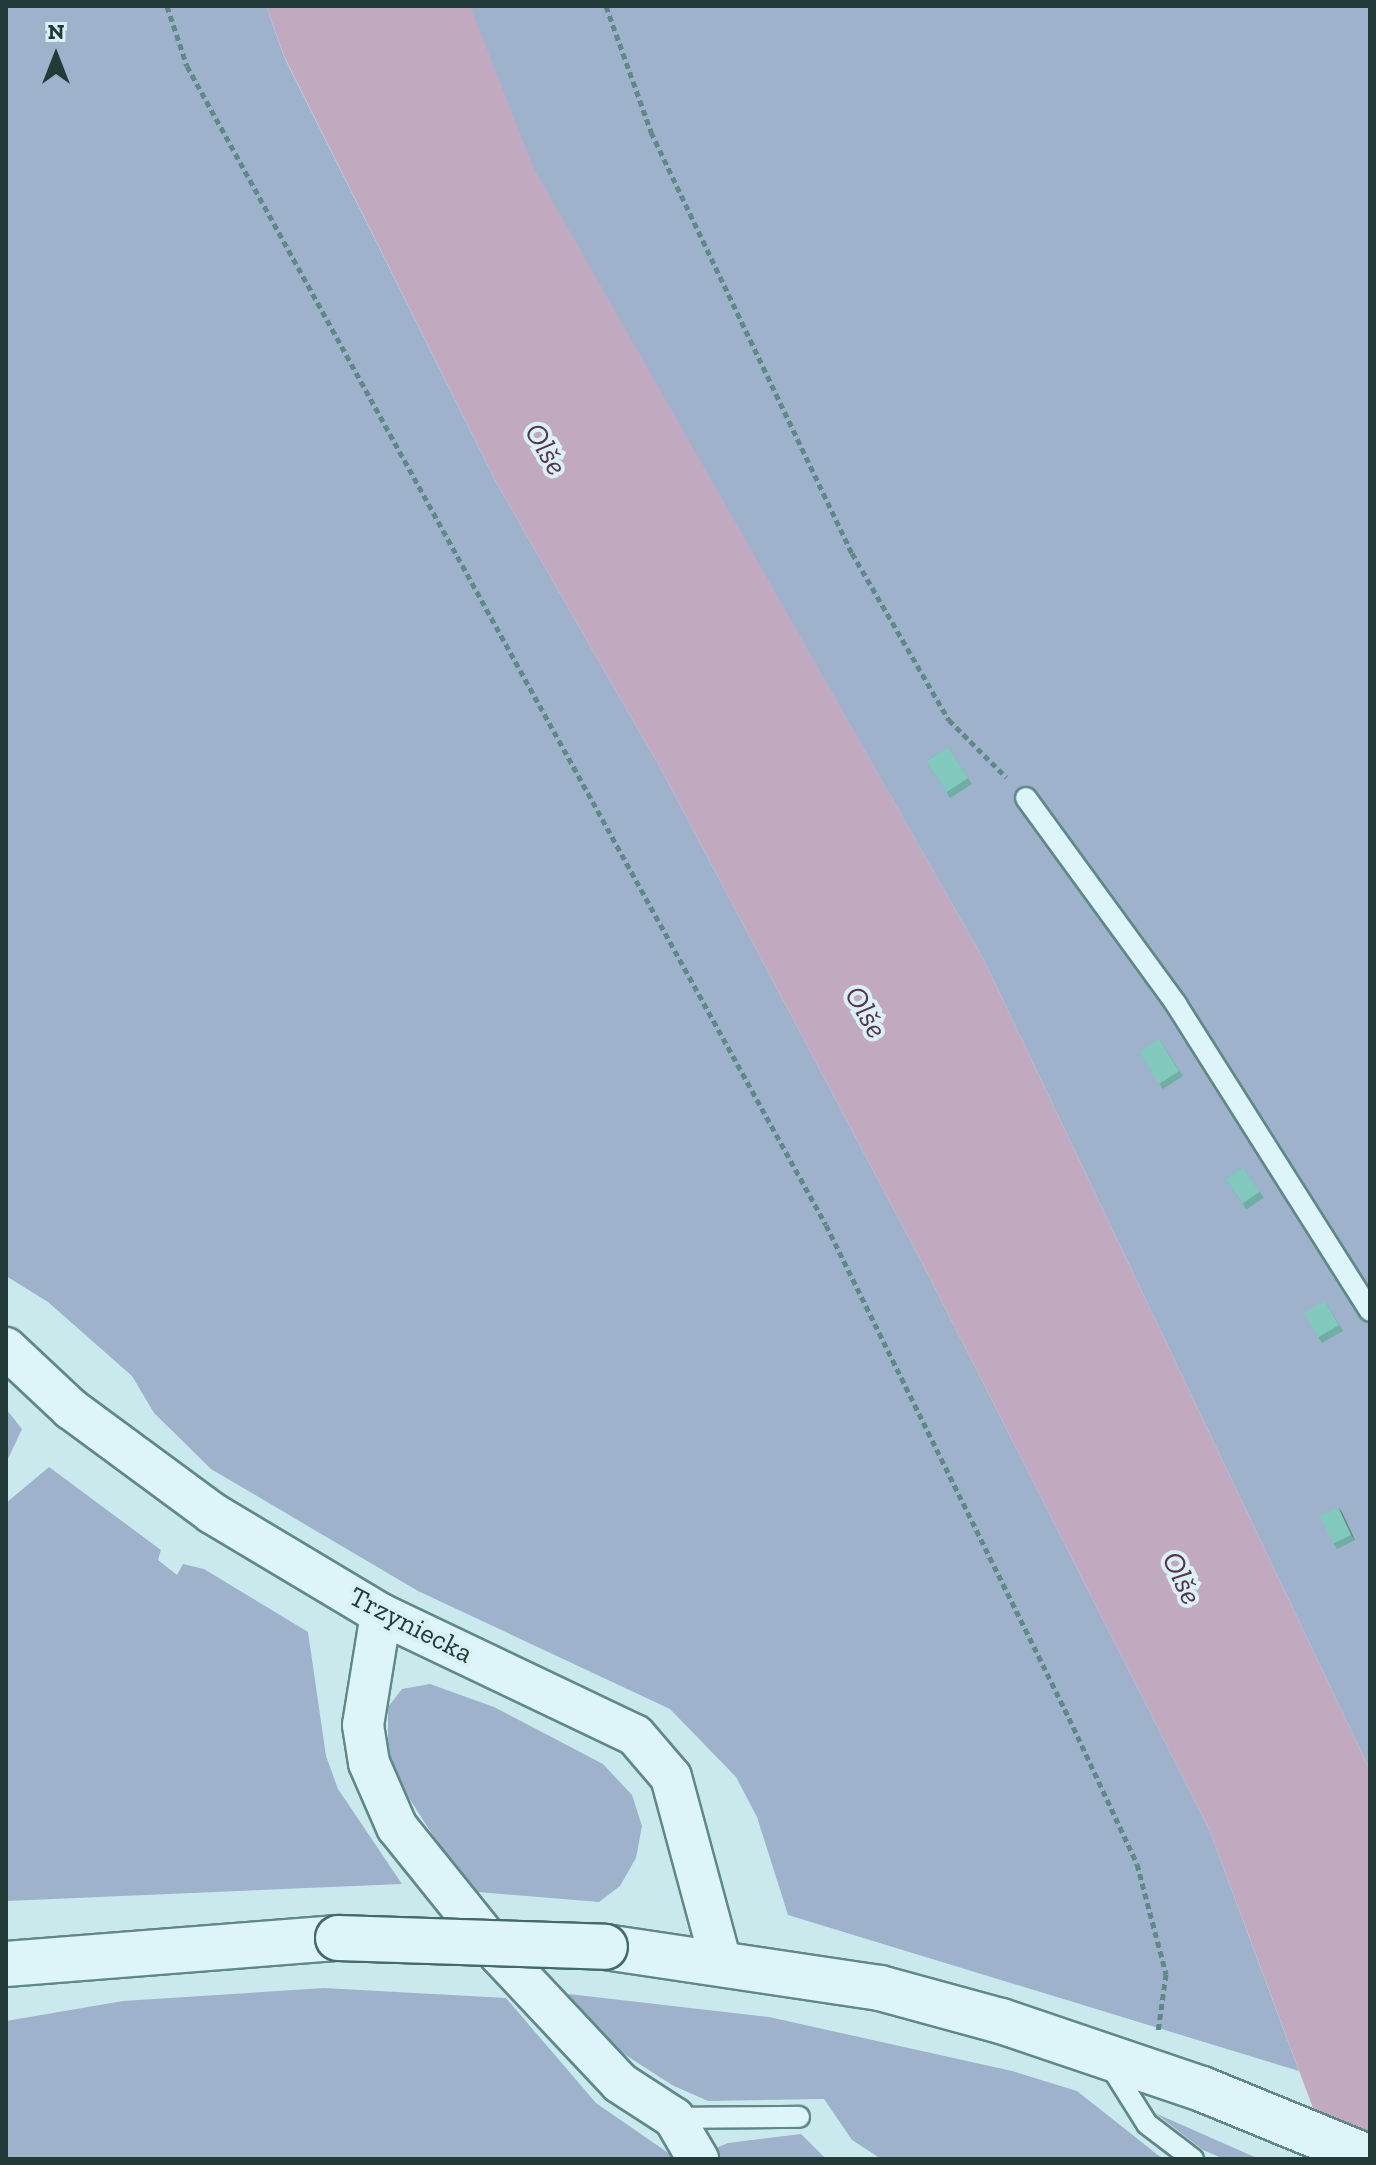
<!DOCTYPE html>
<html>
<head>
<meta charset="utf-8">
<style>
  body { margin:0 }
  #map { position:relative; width:1376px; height:2165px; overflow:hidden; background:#cae9ed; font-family:"Zilla Slab",serif }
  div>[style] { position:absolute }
  .green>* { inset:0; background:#9eb3cb }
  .water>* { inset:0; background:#c1aabf }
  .path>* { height:5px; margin-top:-2.5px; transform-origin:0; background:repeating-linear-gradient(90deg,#5f8987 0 6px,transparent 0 10px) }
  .roads { filter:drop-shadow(2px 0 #5f8987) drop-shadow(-2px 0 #5f8987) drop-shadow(0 2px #5f8987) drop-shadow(0 -2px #5f8987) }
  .service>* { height:20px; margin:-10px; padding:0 10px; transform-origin:10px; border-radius:10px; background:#ddf4f8 }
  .minor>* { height:40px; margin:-20px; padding:0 20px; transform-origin:20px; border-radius:20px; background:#ddf4f8 }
  .secondary>* { height:44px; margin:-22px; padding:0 22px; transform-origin:22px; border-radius:22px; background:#ddf4f8 }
  .bridges { filter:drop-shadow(2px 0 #426b67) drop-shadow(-2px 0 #426b67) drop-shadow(0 2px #426b67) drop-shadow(0 -2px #426b67) }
  .secondary-bridge>* { height:44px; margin:-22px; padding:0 22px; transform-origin:22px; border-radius:22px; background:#ddf4f8 }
  .wall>* { inset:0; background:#70ada3; transform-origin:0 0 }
  .shaded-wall>* { inset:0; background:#5b8d84 }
  .building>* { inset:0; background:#82c9bd; transform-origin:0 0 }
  span { translate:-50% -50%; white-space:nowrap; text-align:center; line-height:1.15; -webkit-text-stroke:8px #d9f1f4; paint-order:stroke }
  .street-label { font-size:28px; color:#223a38 }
  .water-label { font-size:30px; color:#59324b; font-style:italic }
  .frame { position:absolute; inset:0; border:8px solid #223a38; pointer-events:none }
  .north { position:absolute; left:16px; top:16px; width:80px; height:80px; -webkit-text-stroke:6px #d9f1f4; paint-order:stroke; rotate:0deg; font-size:22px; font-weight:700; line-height:32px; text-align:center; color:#223a38 }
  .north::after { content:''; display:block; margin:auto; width:28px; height:36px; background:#223a38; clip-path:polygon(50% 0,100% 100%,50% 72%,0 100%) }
</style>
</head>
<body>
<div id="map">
  <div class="green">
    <div style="clip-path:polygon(6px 6px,266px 6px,285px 59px,496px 482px,662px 771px,930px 1278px,1209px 1829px,1299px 2071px,788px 1915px,757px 1817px,736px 1777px,670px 1709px,418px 1591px,211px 1469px,154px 1413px,132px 1376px,48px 1302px,6px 1276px)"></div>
    <div style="clip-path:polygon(469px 6px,1370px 6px,1370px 1770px,983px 958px,532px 167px)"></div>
    <div style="clip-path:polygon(6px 1409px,22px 1429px,6px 1463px)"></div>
    <div style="clip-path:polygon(49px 1467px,161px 1550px,158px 1560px,177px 1575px,183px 1564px,204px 1569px,308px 1632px,326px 1756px,338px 1789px,402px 1884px,6px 1901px,6px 1503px)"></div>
    <div style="clip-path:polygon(430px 1684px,494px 1707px,603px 1764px,632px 1795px,642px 1826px,636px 1858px,620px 1886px,599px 1902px,478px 1892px,455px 1870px,395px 1776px,388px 1752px,388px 1707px,402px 1689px)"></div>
    <div style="clip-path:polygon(324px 1988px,506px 1998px,596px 2103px,677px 2159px,6px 2157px,6px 2021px,123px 2001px)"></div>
    <div style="clip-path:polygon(560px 1993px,769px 2017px,1012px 2071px,1077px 2091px,1163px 2159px,881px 2159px,852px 2140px,824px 2099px,708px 2101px,672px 2085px,607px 2043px)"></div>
    <div style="clip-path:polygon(1155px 2113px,1259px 2159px,1224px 2159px,1203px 2150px)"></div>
    <div style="clip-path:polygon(801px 2134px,826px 2159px,716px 2159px,716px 2148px,728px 2143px)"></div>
  </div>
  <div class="water">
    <div style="clip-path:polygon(266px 6px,470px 6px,533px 167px,983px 958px,1370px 1770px,1370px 2159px,1332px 2159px,1209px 1829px,930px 1278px,662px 771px,496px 482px,285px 58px)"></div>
  </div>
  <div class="path">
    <div style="left:167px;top:6px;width:63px;rotate:71.6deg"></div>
    <div style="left:187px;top:66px;width:1323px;rotate:61.13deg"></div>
    <div style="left:826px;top:1225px;width:550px;rotate:63.76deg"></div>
    <div style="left:1069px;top:1718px;width:161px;rotate:65deg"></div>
    <div style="left:1137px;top:1864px;width:114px;rotate:75.2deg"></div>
    <div style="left:1166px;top:1974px;width:59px;rotate:97.9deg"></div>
    <div style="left:606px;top:6px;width:134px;rotate:70.3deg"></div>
    <div style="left:651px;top:132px;width:467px;rotate:64.5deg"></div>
    <div style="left:852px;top:553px;width:193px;rotate:59.9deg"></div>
    <div style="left:949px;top:720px;width:81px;rotate:45deg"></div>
  </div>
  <div class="roads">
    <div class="service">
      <div style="left:1026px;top:798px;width:255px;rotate:53.9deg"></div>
      <div style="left:1176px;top:1004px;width:363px;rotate:57.7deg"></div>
      <div style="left:1108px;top:2062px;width:73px;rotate:57.8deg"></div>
      <div style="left:1147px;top:2124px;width:58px;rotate:37.3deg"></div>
      <div style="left:674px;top:2118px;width:125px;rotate:-0.5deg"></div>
    </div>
    <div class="minor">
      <div style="left:6px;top:1348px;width:89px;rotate:43.2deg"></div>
      <div style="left:71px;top:1409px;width:175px;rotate:36.4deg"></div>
      <div style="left:212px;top:1513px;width:197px;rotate:30.9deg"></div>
      <div style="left:381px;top:1614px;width:281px;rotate:25.5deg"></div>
      <div style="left:635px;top:1735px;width:55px;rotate:49.4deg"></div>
      <div style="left:671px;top:1777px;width:188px;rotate:74.9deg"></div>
      <div style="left:381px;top:1614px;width:112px;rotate:99.2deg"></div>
      <div style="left:363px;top:1725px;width:38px;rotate:81deg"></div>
      <div style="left:369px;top:1763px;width:70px;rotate:66.4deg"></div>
      <div style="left:397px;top:1827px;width:164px;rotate:51.2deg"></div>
      <div style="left:500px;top:1955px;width:175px;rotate:46.8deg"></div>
      <div style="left:620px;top:2083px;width:64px;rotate:32.9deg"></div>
      <div style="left:674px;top:2118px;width:48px;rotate:59.7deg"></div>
    </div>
    <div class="secondary">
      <div style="left:605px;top:1947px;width:278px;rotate:8.5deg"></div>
      <div style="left:880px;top:1988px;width:125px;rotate:15.3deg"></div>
      <div style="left:1001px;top:2021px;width:212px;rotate:18.7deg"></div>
      <div style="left:1202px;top:2089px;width:182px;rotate:22.3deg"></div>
      <div style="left:6px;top:1964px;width:333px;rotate:-4.5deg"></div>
    </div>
  </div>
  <div class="bridges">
    <div class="secondary-bridge">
      <div style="left:338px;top:1938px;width:267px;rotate:1.9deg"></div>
    </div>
  </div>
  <div class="wall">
    <div style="left:948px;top:747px;width:44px;height:26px;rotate:57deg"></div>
    <div style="left:1159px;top:1039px;width:44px;height:24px;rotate:57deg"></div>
    <div style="left:1243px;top:1167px;width:37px;height:21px;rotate:56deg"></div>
    <div style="clip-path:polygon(1325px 1301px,1343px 1331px,1322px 1343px,1318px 1337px)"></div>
    <div style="clip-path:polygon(1342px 1512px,1355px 1540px,1337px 1549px,1333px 1543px)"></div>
  </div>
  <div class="shaded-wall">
    <div style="clip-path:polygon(1338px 1507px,1342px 1512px,1355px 1540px,1351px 1535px)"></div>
  </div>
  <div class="building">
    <div style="left:948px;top:747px;width:37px;height:26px;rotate:57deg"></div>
    <div style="left:1159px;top:1039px;width:38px;height:24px;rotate:58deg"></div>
    <div style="left:1243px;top:1167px;width:30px;height:21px;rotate:56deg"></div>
    <div style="left:1325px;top:1301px;width:28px;height:24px;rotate:60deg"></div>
    <div style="left:1338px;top:1507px;width:31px;height:20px;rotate:65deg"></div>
  </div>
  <div class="street-label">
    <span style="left:411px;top:1625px;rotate:27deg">Trzyniecka</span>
  </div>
  <div class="water-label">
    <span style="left:546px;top:449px;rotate:60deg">Olše</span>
    <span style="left:866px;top:1012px;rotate:60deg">Olše</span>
    <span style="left:1182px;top:1578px;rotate:65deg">Olše</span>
  </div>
  <div class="frame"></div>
  <div class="north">N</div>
</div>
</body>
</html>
